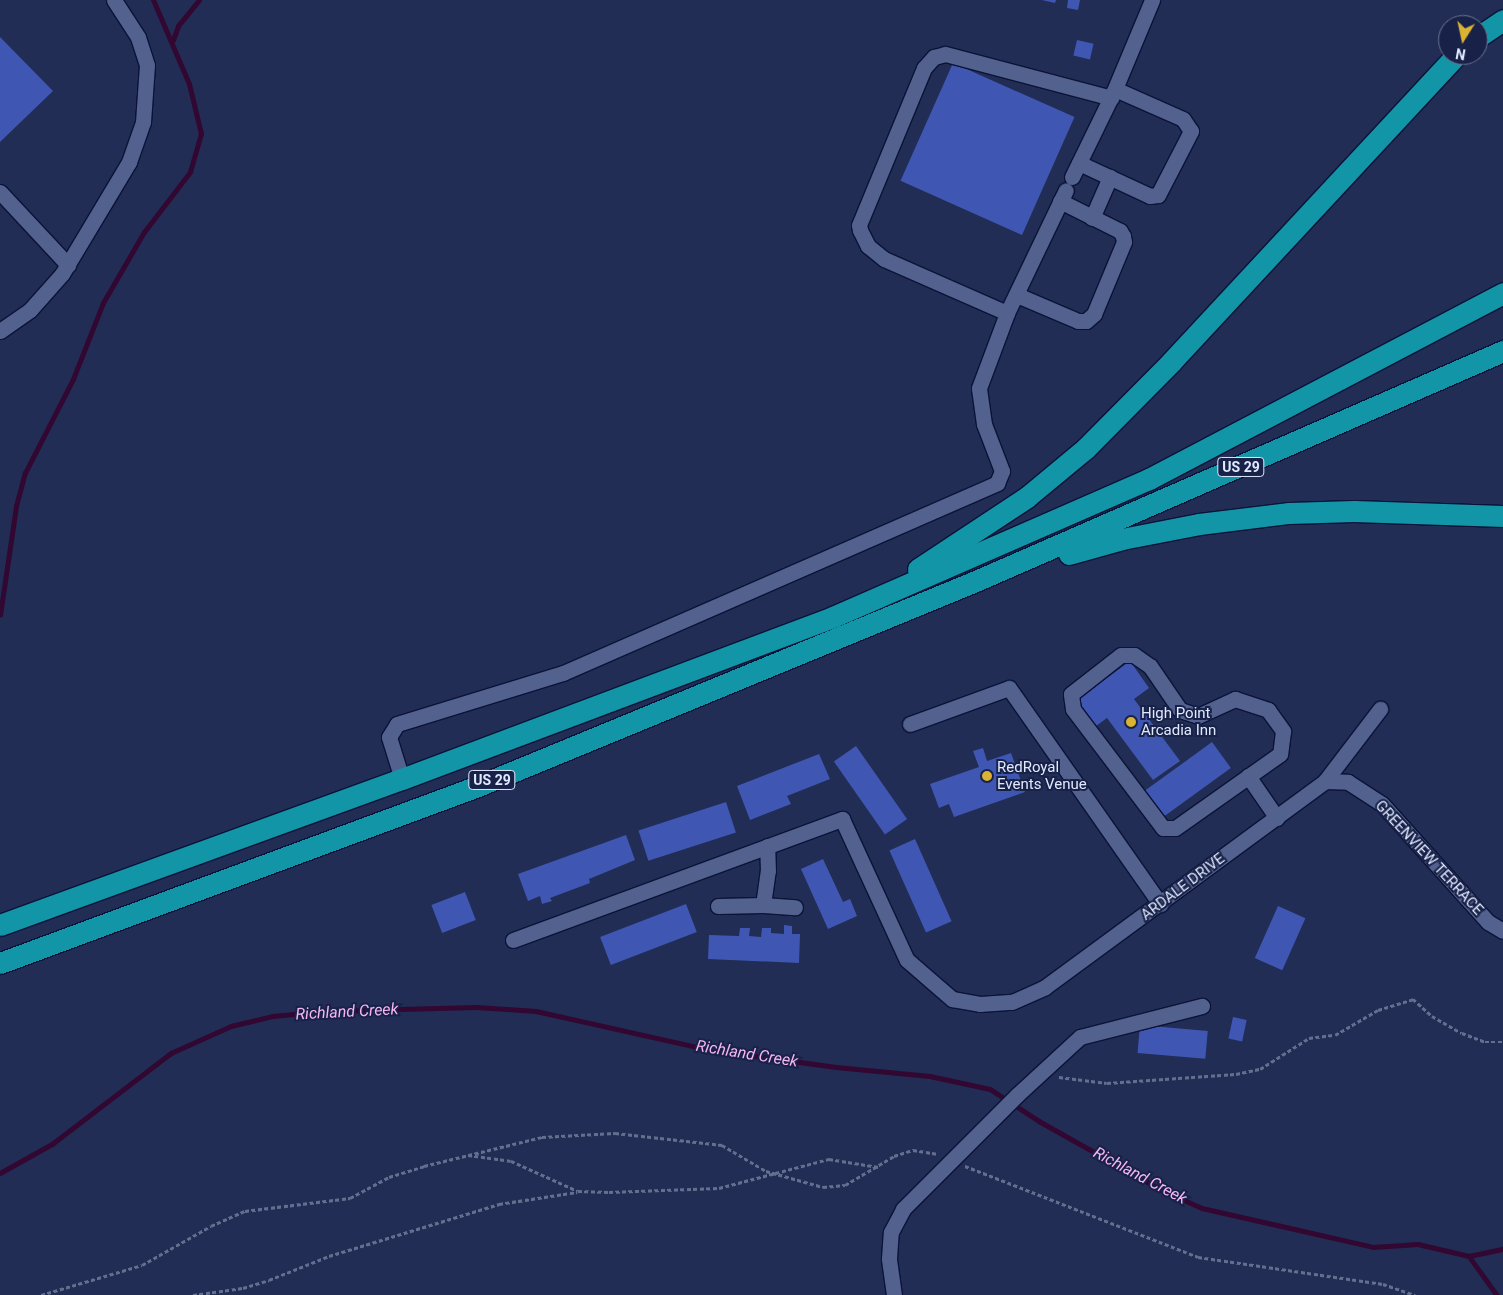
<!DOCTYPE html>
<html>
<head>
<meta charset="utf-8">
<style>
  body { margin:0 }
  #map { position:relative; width:1503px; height:1295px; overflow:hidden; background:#212d54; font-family:Roboto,sans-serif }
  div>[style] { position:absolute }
  .stream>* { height:4.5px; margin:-2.25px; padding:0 2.25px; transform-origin:2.25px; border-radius:2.25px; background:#320731 }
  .building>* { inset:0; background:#3f57b3; transform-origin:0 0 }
  .path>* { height:2.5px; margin-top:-1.25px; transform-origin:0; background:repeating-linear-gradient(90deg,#646f8f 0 4px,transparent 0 6.5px) }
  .roads { filter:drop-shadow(1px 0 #0b1338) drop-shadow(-1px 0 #0b1338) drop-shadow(0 1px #0b1338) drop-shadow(0 -1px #0b1338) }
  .minor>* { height:15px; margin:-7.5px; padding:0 7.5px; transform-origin:7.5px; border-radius:7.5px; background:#52618d }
  .highway>* { height:21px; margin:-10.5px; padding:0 10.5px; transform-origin:10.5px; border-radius:10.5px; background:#1296a7 }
  .dots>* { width:14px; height:14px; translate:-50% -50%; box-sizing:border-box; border:2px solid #182249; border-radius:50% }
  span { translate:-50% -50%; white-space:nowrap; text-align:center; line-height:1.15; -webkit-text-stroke:4px #182249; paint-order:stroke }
  .shield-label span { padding:1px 4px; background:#182249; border:1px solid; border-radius:4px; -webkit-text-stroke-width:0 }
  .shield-label { font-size:14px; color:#e1e9fe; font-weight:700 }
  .poi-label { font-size:15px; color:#e1e9fe }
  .left { translate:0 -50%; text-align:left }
  .street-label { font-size:15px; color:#e1e9fe }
  .water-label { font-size:16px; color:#f7b6f2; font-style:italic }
  .north { position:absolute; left:1438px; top:15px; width:50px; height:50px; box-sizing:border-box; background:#182249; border:1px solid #687291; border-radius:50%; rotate:190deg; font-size:14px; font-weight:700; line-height:20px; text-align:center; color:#e1e9fe }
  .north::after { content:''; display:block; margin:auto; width:18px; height:22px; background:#dcb233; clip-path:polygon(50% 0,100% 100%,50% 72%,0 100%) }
</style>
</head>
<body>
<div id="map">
  <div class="stream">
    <div style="left:173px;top:40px;width:15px;rotate:-70deg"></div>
    <div style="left:178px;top:26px;width:33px;rotate:-51deg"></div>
    <div style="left:0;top:615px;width:110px;rotate:-81.6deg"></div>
    <div style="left:16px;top:506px;width:34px;rotate:-75deg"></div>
    <div style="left:25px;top:473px;width:106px;rotate:-62.9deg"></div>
    <div style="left:73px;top:379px;width:82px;rotate:-68.5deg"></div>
    <div style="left:103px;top:303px;width:82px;rotate:-60deg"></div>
    <div style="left:144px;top:232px;width:76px;rotate:-52.5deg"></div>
    <div style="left:190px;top:172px;width:40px;rotate:-74deg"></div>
    <div style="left:201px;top:134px;width:51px;rotate:-103.5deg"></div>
    <div style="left:189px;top:84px;width:91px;rotate:-113.2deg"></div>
    <div style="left:0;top:1173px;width:60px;rotate:-29.1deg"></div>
    <div style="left:52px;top:1144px;width:150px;rotate:-37.4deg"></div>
    <div style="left:171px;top:1053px;width:66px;rotate:-24.2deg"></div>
    <div style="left:231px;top:1026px;width:43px;rotate:-13.4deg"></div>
    <div style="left:273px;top:1016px;width:53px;rotate:-5.4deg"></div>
    <div style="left:326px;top:1011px;width:150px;rotate:-1.5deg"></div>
    <div style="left:476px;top:1007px;width:60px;rotate:3.8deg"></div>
    <div style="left:536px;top:1011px;width:179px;rotate:12.6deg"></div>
    <div style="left:711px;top:1050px;width:126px;rotate:7.7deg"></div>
    <div style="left:836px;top:1067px;width:94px;rotate:5.5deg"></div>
    <div style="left:930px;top:1076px;width:61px;rotate:12.2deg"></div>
    <div style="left:990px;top:1089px;width:59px;rotate:33.1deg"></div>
    <div style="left:1039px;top:1121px;width:141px;rotate:29.3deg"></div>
    <div style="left:1162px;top:1190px;width:44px;rotate:24.2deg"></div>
    <div style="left:1202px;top:1208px;width:175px;rotate:12.8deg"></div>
    <div style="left:1373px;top:1247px;width:45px;rotate:-3.8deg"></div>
    <div style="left:1418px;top:1244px;width:52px;rotate:13.2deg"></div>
    <div style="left:1469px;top:1256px;width:35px;rotate:-12deg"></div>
    <div style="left:1469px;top:1256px;width:48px;rotate:54.3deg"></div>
  </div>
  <div class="building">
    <div style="clip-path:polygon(1042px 0,1056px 0,1055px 3px)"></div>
    <div style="clip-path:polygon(1068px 0,1080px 0,1078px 10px,1067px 8px)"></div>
    <div style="clip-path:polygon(0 37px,53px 91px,0 142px)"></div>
    <div style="left:1077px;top:40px;width:17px;height:16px;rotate:13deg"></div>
    <div style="left:953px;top:63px;width:133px;height:129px;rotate:24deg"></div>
    <div style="clip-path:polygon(1130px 661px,1149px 688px,1134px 699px,1180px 761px,1153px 780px,1107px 718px,1096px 726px,1077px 700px)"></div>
    <div style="left:1212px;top:742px;width:32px;height:84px;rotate:54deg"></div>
    <div style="left:856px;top:746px;width:89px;height:27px;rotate:55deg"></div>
    <div style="clip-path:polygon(983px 748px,987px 761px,1011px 753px,1025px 792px,954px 817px,949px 804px,939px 808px,930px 784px,979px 767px,973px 751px)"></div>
    <div style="clip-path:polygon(819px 754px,830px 779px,787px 796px,791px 804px,750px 820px,737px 786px)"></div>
    <div style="left:726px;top:802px;width:32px;height:92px;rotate:72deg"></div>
    <div style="clip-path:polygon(626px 835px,635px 860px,589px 879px,590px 883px,550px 898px,552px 901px,542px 904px,540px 896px,528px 901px,518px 874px)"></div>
    <div style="left:915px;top:839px;width:90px;height:28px;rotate:66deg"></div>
    <div style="clip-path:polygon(823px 859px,843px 902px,850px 899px,857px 916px,828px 929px,801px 869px)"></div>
    <div style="left:465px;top:892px;width:30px;height:36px;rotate:69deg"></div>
    <div style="left:686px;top:904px;width:30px;height:92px;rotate:69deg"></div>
    <div style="left:1278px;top:906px;width:30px;height:57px;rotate:24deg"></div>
    <div style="clip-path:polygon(784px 925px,792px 926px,792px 934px,800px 934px,799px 963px,708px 959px,709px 935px,739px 936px,740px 928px,750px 928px,749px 936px,761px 937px,762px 928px,771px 928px,771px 933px,784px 934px)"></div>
    <div style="left:1233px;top:1017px;width:14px;height:22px;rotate:12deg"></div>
    <div style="left:1140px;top:1025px;width:68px;height:28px;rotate:5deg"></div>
  </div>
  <div class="path">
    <div style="left:1059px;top:1077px;width:48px;rotate:7.1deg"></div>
    <div style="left:1107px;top:1083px;width:129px;rotate:-4deg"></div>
    <div style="left:1236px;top:1074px;width:25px;rotate:-12deg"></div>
    <div style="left:1260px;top:1069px;width:58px;rotate:-32.3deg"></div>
    <div style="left:1309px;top:1038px;width:26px;rotate:-7deg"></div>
    <div style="left:1335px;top:1035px;width:50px;rotate:-30.2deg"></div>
    <div style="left:1378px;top:1010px;width:37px;rotate:-17deg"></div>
    <div style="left:1413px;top:999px;width:25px;rotate:42deg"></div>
    <div style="left:1432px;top:1016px;width:34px;rotate:30deg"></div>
    <div style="left:1462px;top:1033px;width:25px;rotate:21deg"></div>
    <div style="left:1485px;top:1042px;width:18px"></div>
    <div style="left:468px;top:1155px;width:43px;rotate:7.9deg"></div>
    <div style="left:511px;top:1161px;width:73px;rotate:24.1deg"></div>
    <div style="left:578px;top:1191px;width:31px;rotate:2deg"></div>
    <div style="left:609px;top:1192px;width:110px;rotate:-2.1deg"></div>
    <div style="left:719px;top:1188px;width:114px;rotate:-14.8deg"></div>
    <div style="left:829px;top:1159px;width:50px;rotate:9.3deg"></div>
    <div style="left:965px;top:1166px;width:250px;rotate:21.3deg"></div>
    <div style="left:1198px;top:1257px;width:187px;rotate:8.3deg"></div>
    <div style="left:1383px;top:1284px;width:34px;rotate:19deg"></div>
    <div style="left:41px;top:1295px;width:105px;rotate:-16.5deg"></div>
    <div style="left:142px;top:1265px;width:79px;rotate:-29.5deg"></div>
    <div style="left:211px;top:1226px;width:37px;rotate:-24deg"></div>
    <div style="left:245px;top:1211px;width:106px;rotate:-7.1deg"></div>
    <div style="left:350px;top:1198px;width:44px;rotate:-28.3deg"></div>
    <div style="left:389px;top:1177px;width:37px;rotate:-17deg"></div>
    <div style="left:424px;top:1166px;width:122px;rotate:-13.8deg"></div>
    <div style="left:542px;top:1137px;width:73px;rotate:-3.1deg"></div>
    <div style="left:615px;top:1133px;width:108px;rotate:6.4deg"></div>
    <div style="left:722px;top:1145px;width:51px;rotate:30.6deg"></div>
    <div style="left:766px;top:1171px;width:59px;rotate:15.7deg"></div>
    <div style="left:823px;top:1187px;width:22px;rotate:-5deg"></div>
    <div style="left:845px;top:1185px;width:57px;rotate:-30.6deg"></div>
    <div style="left:894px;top:1156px;width:20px;rotate:-18deg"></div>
    <div style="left:913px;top:1150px;width:24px;rotate:9deg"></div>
    <div style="left:193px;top:1295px;width:50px;rotate:-8deg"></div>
    <div style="left:243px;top:1288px;width:27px;rotate:-17deg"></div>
    <div style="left:269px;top:1280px;width:65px;rotate:-21.8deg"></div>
    <div style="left:329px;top:1256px;width:178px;rotate:-17deg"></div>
    <div style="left:499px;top:1204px;width:79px;rotate:-8.7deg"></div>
  </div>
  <div class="roads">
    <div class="minor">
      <div style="left:1079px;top:163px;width:78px;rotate:24.9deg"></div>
      <div style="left:1150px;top:196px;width:8px;rotate:-7deg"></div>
      <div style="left:1158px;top:195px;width:72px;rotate:-62.7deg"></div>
      <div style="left:1191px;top:131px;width:14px;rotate:-124deg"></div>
      <div style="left:1183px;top:119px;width:74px;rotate:-156.2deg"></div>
      <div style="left:1072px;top:177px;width:96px;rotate:-64deg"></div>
      <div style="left:1114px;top:91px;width:99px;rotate:-67.3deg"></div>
      <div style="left:0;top:192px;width:100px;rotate:47deg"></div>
      <div style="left:1092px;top:218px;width:45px;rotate:-66.3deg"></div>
      <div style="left:1017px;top:295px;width:66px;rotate:23.1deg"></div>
      <div style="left:1078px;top:321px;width:8px"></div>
      <div style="left:1086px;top:321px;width:11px;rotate:-41deg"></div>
      <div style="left:1094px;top:314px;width:78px;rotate:-67.4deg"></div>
      <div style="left:1124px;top:242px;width:6px;rotate:-99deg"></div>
      <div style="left:1123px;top:236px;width:6px;rotate:-121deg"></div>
      <div style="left:1120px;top:231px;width:67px;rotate:-153.4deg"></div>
      <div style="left:1007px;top:313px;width:134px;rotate:-156.3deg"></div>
      <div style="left:884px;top:259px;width:21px;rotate:-141deg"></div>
      <div style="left:868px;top:246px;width:18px;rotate:-117deg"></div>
      <div style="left:860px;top:230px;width:5px;rotate:-101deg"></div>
      <div style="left:859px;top:225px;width:170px;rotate:-67.5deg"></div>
      <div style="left:924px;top:68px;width:15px;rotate:-48deg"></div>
      <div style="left:934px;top:57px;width:11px;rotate:-15deg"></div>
      <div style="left:945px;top:54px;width:172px;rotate:14.8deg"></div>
      <div style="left:0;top:331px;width:37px;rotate:-35deg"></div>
      <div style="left:30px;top:310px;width:48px;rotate:-48.4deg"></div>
      <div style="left:62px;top:274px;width:131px;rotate:-59.1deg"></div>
      <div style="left:129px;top:162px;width:42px;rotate:-70.7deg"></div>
      <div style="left:143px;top:122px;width:57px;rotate:-86deg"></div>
      <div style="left:147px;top:65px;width:29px;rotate:-108deg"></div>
      <div style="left:138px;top:37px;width:44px;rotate:-123deg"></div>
      <div style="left:1121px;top:655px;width:13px"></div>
      <div style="left:1134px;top:655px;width:19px;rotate:35deg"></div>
      <div style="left:1150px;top:666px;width:53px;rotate:55.7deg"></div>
      <div style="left:1180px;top:710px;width:19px;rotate:18deg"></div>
      <div style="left:1198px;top:716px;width:41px;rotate:-24.7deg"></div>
      <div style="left:1235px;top:699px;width:35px;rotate:18deg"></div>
      <div style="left:1268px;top:710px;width:26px;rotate:54deg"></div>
      <div style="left:1283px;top:731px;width:23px;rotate:97deg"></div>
      <div style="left:1280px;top:754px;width:128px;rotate:144.8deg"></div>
      <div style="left:1175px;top:828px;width:12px;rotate:180deg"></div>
      <div style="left:1163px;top:828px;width:149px;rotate:-127.1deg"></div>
      <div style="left:1073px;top:709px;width:15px;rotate:-98deg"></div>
      <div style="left:1071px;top:694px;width:63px;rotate:-38deg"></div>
      <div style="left:910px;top:724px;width:105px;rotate:-20deg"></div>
      <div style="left:1009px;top:688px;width:264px;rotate:55deg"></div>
      <div style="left:1248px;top:776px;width:51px;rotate:55.4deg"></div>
      <div style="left:402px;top:779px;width:44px;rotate:-107.2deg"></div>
      <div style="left:389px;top:737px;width:15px;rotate:-58deg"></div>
      <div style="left:397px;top:724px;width:174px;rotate:-17.1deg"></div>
      <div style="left:563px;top:673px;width:474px;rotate:-23.6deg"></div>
      <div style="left:997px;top:483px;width:13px;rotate:-67deg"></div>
      <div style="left:1002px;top:471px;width:50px;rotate:-111deg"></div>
      <div style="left:984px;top:424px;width:36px;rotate:-98deg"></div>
      <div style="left:979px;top:388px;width:80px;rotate:-69.5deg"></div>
      <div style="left:1007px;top:313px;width:136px;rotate:-64.4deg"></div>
      <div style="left:1325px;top:781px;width:23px;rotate:2deg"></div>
      <div style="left:1348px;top:782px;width:40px;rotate:32.9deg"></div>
      <div style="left:1382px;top:804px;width:159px;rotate:48.1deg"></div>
      <div style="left:1488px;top:922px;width:17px;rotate:31deg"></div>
      <div style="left:763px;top:905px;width:32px;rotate:4deg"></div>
      <div style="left:718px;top:906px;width:45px;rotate:-1.3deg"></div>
      <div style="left:763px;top:905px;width:34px;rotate:-82deg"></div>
      <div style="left:768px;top:871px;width:25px;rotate:-92deg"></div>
      <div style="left:513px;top:940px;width:351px;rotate:-20.2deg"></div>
      <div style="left:842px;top:819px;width:155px;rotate:65.3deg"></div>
      <div style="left:907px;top:960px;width:60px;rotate:40.9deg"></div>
      <div style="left:952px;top:999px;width:28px;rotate:10deg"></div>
      <div style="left:980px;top:1004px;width:32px;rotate:-4deg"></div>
      <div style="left:1012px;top:1002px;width:36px;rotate:-24deg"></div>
      <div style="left:1045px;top:987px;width:348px;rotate:-36.3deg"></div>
      <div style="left:1325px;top:781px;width:91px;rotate:-52.6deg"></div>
      <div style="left:894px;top:1295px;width:37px;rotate:-98deg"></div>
      <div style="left:889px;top:1258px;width:26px;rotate:-86deg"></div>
      <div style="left:891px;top:1232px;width:26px;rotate:-62deg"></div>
      <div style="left:903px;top:1209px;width:161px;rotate:-45deg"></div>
      <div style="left:1017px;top:1095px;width:86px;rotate:-42.6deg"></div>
      <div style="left:1080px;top:1037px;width:126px;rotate:-14.3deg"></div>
    </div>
    <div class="highway">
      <div style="left:1478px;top:37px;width:30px;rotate:-34deg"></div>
      <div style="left:1069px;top:554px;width:55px;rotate:-15.8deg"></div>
      <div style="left:1122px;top:539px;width:78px;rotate:-11deg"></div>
      <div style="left:1199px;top:524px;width:91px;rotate:-7deg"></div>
      <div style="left:1289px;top:513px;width:65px;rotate:-1.8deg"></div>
      <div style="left:1354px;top:511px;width:149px;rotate:1.9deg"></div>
      <div style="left:918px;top:569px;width:131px;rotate:-33.4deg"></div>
      <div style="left:1027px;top:497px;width:77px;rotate:-39.7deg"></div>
      <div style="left:1086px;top:448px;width:122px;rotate:-45.3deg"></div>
      <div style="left:1172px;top:361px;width:417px;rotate:-47.1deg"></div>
      <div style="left:0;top:925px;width:428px;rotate:-20deg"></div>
      <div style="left:402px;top:779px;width:460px;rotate:-20.6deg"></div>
      <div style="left:833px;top:617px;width:345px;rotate:-23.6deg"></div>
      <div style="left:1149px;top:479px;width:400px;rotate:-27.7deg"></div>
      <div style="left:0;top:963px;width:510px;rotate:-20.32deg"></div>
      <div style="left:478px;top:786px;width:541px;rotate:-22.39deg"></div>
      <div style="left:978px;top:580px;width:573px;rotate:-23.57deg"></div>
    </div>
  </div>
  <div class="dots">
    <div style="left:1131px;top:722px;background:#dcb233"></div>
    <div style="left:987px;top:776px;background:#dcb233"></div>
  </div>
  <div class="shield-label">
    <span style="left:1241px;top:467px">US 29</span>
    <span style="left:492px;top:780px">US 29</span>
  </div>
  <div class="poi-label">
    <span class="left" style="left:1141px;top:722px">High Point<br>Arcadia Inn</span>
    <span class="left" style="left:997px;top:776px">RedRoyal<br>Events Venue</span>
  </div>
  <div class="street-label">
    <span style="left:1429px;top:858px;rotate:47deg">GREENVIEW TERRACE</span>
    <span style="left:1183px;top:887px;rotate:-37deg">ARDALE DRIVE</span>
  </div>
  <div class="water-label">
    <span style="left:347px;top:1012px;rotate:-3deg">Richland Creek</span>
    <span style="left:747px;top:1054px;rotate:9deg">Richland Creek</span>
    <span style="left:1140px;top:1176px;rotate:28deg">Richland Creek</span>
  </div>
  <div class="north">N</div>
</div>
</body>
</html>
